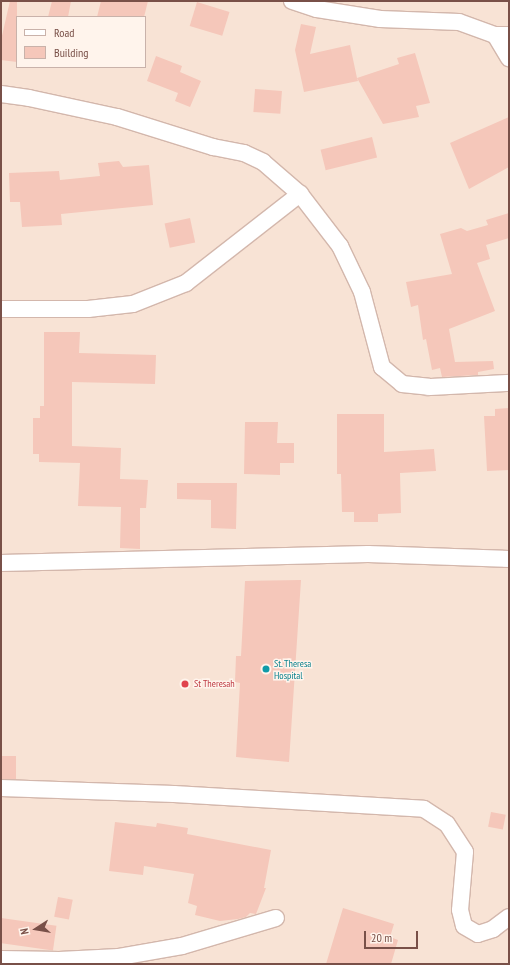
<!DOCTYPE html>
<html>
<head>
<meta charset="utf-8">
<style>
  body { margin:0 }
  #map { position:relative; width:510px; height:965px; overflow:hidden; background:#fef0e5; font-family:"PT Sans Narrow",sans-serif }
  div>[style] { position:absolute }
  .residential>* { inset:0; background:#f8e3d5 }
  .building>* { inset:0; background:#f5c7ba; transform-origin:0 0 }
  .roads { filter:drop-shadow(1px 0 #d3b7ac) drop-shadow(-1px 0 #d3b7ac) drop-shadow(0 1px #d3b7ac) drop-shadow(0 -1px #d3b7ac) }
  .minor>* { height:16px; margin:-8px; padding:0 8px; transform-origin:8px; border-radius:8px; background:#fff }
  .dots>* { width:11px; height:11px; translate:-50% -50%; box-sizing:border-box; border:2px solid #fff4ec; border-radius:50% }
  span { translate:-50% -50%; white-space:nowrap; text-align:center; line-height:1.15; -webkit-text-stroke:3px #fff4ec; paint-order:stroke }
  .culture-label { font-size:10px; color:#0d838f }
  .left { translate:0 -50%; text-align:left }
  .health-label { font-size:10px; color:#be3a42 }
  .frame { position:absolute; inset:0; border:2px solid #795048; pointer-events:none }
  .legend { position:absolute; left:16px; top:16px; width:130px; height:52px; box-sizing:border-box; background:#fff4ec; border:1px solid #c9b2aa; margin:0; padding:5px 7px; list-style:none; font-size:12px; color:#795048 }
  .legend li { display:flex; align-items:center; gap:8px; height:20px }
  .legend b { width:20px; border:1px solid #c9b2aa }
  .north { position:absolute; left:16px; top:909px; width:40px; height:40px; -webkit-text-stroke:3px #fff4ec; paint-order:stroke; rotate:258deg; font-size:11px; font-weight:700; line-height:16px; text-align:center; color:#795048 }
  .north::after { content:''; display:block; margin:auto; width:14px; height:18px; background:#795048; clip-path:polygon(50% 0,100% 100%,50% 72%,0 100%) }
  .scale { position:absolute; left:364px; top:931px; width:54px; height:18px; box-sizing:border-box; border:2px solid #795048; border-top:0; padding-left:5px; font-size:12px; line-height:14px; white-space:nowrap; color:#795048; -webkit-text-stroke:3px #fff4ec; paint-order:stroke }
</style>
</head>
<body>
<div id="map">
  <div class="residential">
    <div style="clip-path:polygon(evenodd,1px 1px,509px 1px,509px 964px,1px 964px,1px 1px,17px 17px,145px 17px,145px 67px,17px 67px,17px 17px)"></div>
  </div>
  <div class="building">
    <div style="clip-path:polygon(10px 1px,17px 1px,17px 62px,1px 60px,1px 40px)"></div>
    <div style="clip-path:polygon(52px 1px,71px 1px,68px 17px,48px 17px)"></div>
    <div style="clip-path:polygon(101px 1px,148px 1px,144px 17px,97px 17px)"></div>
    <div style="left:197px;top:2px;width:34px;height:25px;rotate:17deg"></div>
    <div style="clip-path:polygon(301px 24px,316px 27px,310px 54px,350px 45px,357px 78px,399px 64px,397px 58px,415px 53px,430px 103px,416px 106px,419px 117px,383px 124px,357px 78px,358px 81px,304px 92px,295px 50px)"></div>
    <div style="clip-path:polygon(156px 56px,182px 66px,180px 72px,201px 81px,190px 107px,175px 101px,178px 93px,147px 81px)"></div>
    <div style="left:255px;top:89px;width:27px;height:23px;rotate:4deg"></div>
    <div style="clip-path:polygon(509px 117px,509px 167px,469px 189px,450px 143px)"></div>
    <div style="left:372px;top:137px;width:21px;height:53px;rotate:76deg"></div>
    <div style="clip-path:polygon(119px 161px,123px 167px,149px 165px,153px 205px,61px 214px,62px 225px,22px 227px,20px 202px,10px 202px,9px 173px,59px 171px,60px 180px,100px 176px,98px 163px)"></div>
    <div style="clip-path:polygon(509px 213px,509px 238px,486px 245px,490px 259px,477px 263px,495px 311px,449px 329px,455px 362px,493px 361px,494px 369px,478px 372px,478px 375px,442px 377px,440px 368px,432px 370px,426px 339px,423px 340px,418px 305px,411px 307px,406px 282px,452px 274px,440px 234px,461px 228px,467px 231px,488px 225px,486px 220px)"></div>
    <div style="left:190px;top:218px;width:25px;height:26px;rotate:78deg"></div>
    <div style="clip-path:polygon(44px 332px,80px 332px,79px 353px,156px 355px,155px 384px,72px 382px,72px 446px,121px 448px,120px 479px,148px 480px,146px 508px,140px 508px,140px 549px,120px 548px,121px 507px,78px 506px,80px 463px,39px 462px,39px 454px,33px 454px,33px 418px,40px 418px,40px 406px,44px 406px)"></div>
    <div style="clip-path:polygon(509px 408px,509px 470px,487px 471px,484px 416px,495px 416px,495px 409px)"></div>
    <div style="clip-path:polygon(337px 414px,384px 414px,384px 452px,434px 449px,436px 471px,400px 473px,401px 513px,378px 514px,378px 522px,354px 522px,354px 512px,342px 512px,341px 474px,337px 474px)"></div>
    <div style="clip-path:polygon(245px 422px,278px 422px,277px 443px,294px 443px,294px 463px,280px 463px,280px 475px,244px 474px)"></div>
    <div style="clip-path:polygon(177px 483px,237px 483px,236px 529px,211px 528px,211px 500px,177px 499px)"></div>
    <div style="clip-path:polygon(301px 580px,289px 762px,236px 757px,240px 683px,235px 682px,236px 656px,241px 656px,245px 581px)"></div>
    <div style="left:1px;top:756px;width:15px;height:23px"></div>
    <div style="left:491px;top:812px;width:15px;height:15px;rotate:11deg"></div>
    <div style="clip-path:polygon(115px 822px,156px 827px,157px 823px,188px 828px,187px 834px,271px 850px,264px 888px,266px 888px,256px 914px,250px 913px,246px 917px,238px 919px,220px 921px,195px 915px,197px 906px,188px 903px,194px 874px,144px 866px,143px 875px,109px 871px)"></div>
    <div style="left:58px;top:897px;width:15px;height:20px;rotate:11deg"></div>
    <div style="clip-path:polygon(343px 908px,394px 924px,390px 937px,398px 940px,391px 964px,326px 964px)"></div>
    <div style="left:1px;top:918px;width:56px;height:25px;rotate:8deg"></div>
  </div>
  <div class="roads">
    <div class="minor">
      <div style="left:292px;top:1px;width:26px;rotate:18deg"></div>
      <div style="left:317px;top:9px;width:64px;rotate:9deg"></div>
      <div style="left:380px;top:19px;width:79px;rotate:2.2deg"></div>
      <div style="left:459px;top:22px;width:38px;rotate:20deg"></div>
      <div style="left:495px;top:35px;width:14px"></div>
      <div style="left:495px;top:35px;width:27px;rotate:59deg"></div>
      <div style="left:1px;top:94px;width:28px;rotate:8deg"></div>
      <div style="left:29px;top:98px;width:90px;rotate:12.2deg"></div>
      <div style="left:117px;top:117px;width:101px;rotate:17.4deg"></div>
      <div style="left:213px;top:147px;width:32px;rotate:11deg"></div>
      <div style="left:244px;top:153px;width:21px;rotate:25deg"></div>
      <div style="left:263px;top:162px;width:49px;rotate:40.9deg"></div>
      <div style="left:300px;top:194px;width:66px;rotate:52.4deg"></div>
      <div style="left:340px;top:246px;width:51px;rotate:64.4deg"></div>
      <div style="left:362px;top:292px;width:78px;rotate:75.1deg"></div>
      <div style="left:382px;top:367px;width:26px;rotate:40deg"></div>
      <div style="left:402px;top:384px;width:27px;rotate:6deg"></div>
      <div style="left:429px;top:387px;width:80px;rotate:-2.9deg"></div>
      <div style="left:1px;top:309px;width:87px"></div>
      <div style="left:88px;top:309px;width:45px;rotate:-6.3deg"></div>
      <div style="left:133px;top:304px;width:57px;rotate:-21.6deg"></div>
      <div style="left:186px;top:283px;width:145px;rotate:-38deg"></div>
      <div style="left:1px;top:563px;width:367px;rotate:-1.4deg"></div>
      <div style="left:368px;top:554px;width:141px;rotate:2deg"></div>
      <div style="left:1px;top:788px;width:173px;rotate:2deg"></div>
      <div style="left:174px;top:794px;width:250px;rotate:3.4deg"></div>
      <div style="left:424px;top:809px;width:27px;rotate:33deg"></div>
      <div style="left:447px;top:824px;width:33px;rotate:57deg"></div>
      <div style="left:465px;top:852px;width:58px;rotate:94.9deg"></div>
      <div style="left:460px;top:910px;width:16px;rotate:76deg"></div>
      <div style="left:464px;top:926px;width:16px;rotate:30deg"></div>
      <div style="left:478px;top:934px;width:16px;rotate:-18deg"></div>
      <div style="left:493px;top:929px;width:20px;rotate:-37deg"></div>
      <div style="left:1px;top:959px;width:58px;rotate:1deg"></div>
      <div style="left:59px;top:960px;width:60px;rotate:-2.9deg"></div>
      <div style="left:119px;top:957px;width:64px;rotate:-9.9deg"></div>
      <div style="left:182px;top:946px;width:98px;rotate:-16.6deg"></div>
    </div>
  </div>
  <div class="dots">
    <div style="left:266px;top:669px;background:#0f9aa8"></div>
    <div style="left:185px;top:684px;background:#e0444e"></div>
  </div>
  <div class="culture-label">
    <span class="left" style="left:274px;top:669px">St. Theresa<br>Hospital</span>
  </div>
  <div class="health-label">
    <span class="left" style="left:194px;top:684px">St Theresah</span>
  </div>
  <div class="frame"></div>
  <ul class="legend">
  <li><b style="height:5px;background:#fff"></b>Road</li>
  <li><b style="height:11px;background:#f5c7ba"></b>Building</li>
  </ul>
  <div class="north">N</div>
  <div class="scale">20 m</div>
</div>
</body>
</html>
